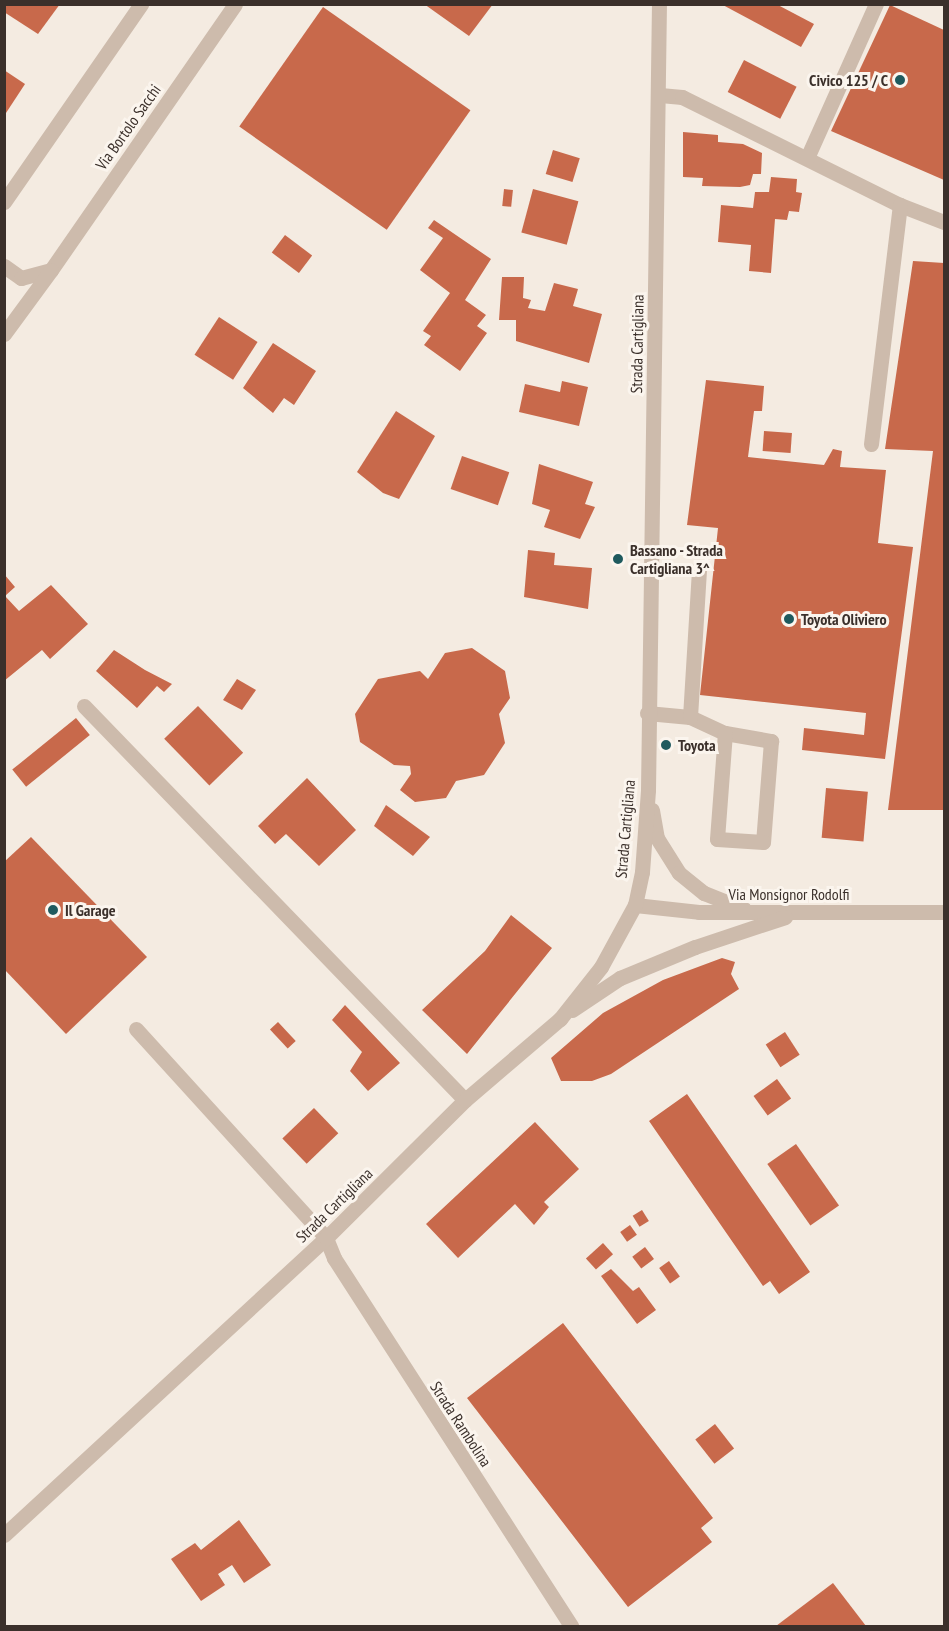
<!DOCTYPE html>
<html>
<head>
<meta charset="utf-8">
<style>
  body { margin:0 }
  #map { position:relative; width:949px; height:1631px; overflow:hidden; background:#f4ebe1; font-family:"PT Sans Narrow",sans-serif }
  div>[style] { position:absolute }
  .building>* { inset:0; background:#c8694b; transform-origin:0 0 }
  .minor>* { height:15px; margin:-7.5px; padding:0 7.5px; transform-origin:7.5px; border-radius:7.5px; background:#cdbbac }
  .dots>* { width:16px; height:16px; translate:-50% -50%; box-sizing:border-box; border:3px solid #fbf5ee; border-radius:50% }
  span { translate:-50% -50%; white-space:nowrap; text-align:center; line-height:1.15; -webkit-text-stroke:6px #fbf5ee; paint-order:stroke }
  .poi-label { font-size:16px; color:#3b302b; font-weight:700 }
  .right { translate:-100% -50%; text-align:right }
  .left { translate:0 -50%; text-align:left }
  .street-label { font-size:16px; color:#3b302b }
  .frame { position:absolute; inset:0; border:6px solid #3b302b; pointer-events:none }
</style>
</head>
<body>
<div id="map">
  <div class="building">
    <div style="clip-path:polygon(4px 4px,60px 4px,38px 34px,4px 12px)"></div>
    <div style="clip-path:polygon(424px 4px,493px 4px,469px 36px)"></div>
    <div style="clip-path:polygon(721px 4px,776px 4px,814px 24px,801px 47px)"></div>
    <div style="clip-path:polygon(890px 5px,944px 30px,944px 180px,831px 131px)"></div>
    <div style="left:323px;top:7px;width:180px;height:146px;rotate:35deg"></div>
    <div style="left:744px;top:60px;width:59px;height:36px;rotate:27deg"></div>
    <div style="clip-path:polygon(4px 70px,25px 84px,4px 116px)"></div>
    <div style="clip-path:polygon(683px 132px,718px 135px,718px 142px,743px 144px,762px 153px,761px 174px,753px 174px,750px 185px,740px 187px,702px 186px,703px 178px,683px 177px)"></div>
    <div style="left:553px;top:150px;width:28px;height:25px;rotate:17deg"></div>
    <div style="clip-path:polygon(771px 177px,797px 179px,796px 192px,802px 193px,799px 212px,789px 211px,787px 220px,775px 219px,771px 273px,749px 271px,751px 245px,718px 242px,721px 205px,753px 208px,755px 192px,769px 192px)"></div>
    <div style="left:504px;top:189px;width:9px;height:17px;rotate:6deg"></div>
    <div style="left:533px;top:189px;width:47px;height:45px;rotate:15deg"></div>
    <div style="clip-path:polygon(434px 220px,491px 259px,465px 300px,486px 315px,477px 326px,487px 333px,460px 371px,424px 345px,431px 336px,423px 331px,450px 293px,420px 270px,443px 238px,428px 228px)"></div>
    <div style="left:285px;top:235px;width:34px;height:22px;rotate:37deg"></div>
    <div style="clip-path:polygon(913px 261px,944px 263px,944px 810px,888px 810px,933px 451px,885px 449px)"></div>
    <div style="clip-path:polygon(502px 277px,524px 277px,523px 298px,531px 300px,528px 308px,545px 311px,554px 283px,578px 289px,573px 306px,602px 314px,589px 363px,516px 341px,516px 320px,499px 320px)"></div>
    <div style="left:219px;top:317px;width:46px;height:45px;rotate:33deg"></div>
    <div style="clip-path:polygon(273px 343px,316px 371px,294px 405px,284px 398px,273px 413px,243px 388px)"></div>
    <div style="clip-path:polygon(706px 380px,764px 386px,762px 411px,754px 411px,748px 457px,824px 465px,833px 449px,842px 451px,840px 467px,886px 470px,878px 543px,913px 547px,885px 759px,802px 750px,804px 728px,864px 735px,866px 713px,700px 695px,718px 528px,687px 525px)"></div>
    <div style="clip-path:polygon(562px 381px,588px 387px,579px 426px,519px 412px,525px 384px,560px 392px)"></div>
    <div style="clip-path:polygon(396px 411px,435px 436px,399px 499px,383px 493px,357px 472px)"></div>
    <div style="left:764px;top:431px;width:28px;height:20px;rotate:4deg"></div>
    <div style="left:462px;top:456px;width:50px;height:35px;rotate:19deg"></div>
    <div style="clip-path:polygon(539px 464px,593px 482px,585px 504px,595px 507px,580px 539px,544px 527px,550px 510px,532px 504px)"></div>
    <div style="clip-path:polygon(528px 550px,555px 553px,554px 565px,592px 568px,588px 609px,524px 597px)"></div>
    <div style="clip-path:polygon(4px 574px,15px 587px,5px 596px,19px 611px,51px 585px,88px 624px,50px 659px,42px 650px,4px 681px)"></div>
    <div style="clip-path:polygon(472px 648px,505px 671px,510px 698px,499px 714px,505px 743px,484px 775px,456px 781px,446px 798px,415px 802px,400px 790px,411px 774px,410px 766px,394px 765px,360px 742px,355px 714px,378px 679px,420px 671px,428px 679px,445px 653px)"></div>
    <div style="clip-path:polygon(114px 650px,145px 670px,172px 684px,164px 692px,157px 686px,137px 708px,96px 671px)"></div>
    <div style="clip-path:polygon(237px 679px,256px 690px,242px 710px,223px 700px)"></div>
    <div style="left:198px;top:706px;width:65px;height:47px;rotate:46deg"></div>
    <div style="left:76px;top:718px;width:22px;height:82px;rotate:51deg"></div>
    <div style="clip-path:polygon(307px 778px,356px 830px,319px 866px,286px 834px,275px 844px,258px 826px)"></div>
    <div style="left:826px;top:788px;width:42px;height:50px;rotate:5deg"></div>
    <div style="clip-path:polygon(386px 805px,430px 837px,413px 856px,374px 826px)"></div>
    <div style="clip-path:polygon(31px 837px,147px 957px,66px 1034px,4px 969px,4px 862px)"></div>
    <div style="clip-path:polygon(511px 915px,552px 948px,467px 1054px,422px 1010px,485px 951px)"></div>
    <div style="clip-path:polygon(722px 958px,735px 962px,731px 974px,739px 989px,611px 1074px,592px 1081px,561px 1081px,551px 1058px,603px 1013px,663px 980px)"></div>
    <div style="clip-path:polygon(345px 1005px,400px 1063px,368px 1091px,350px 1071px,362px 1052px,332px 1020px)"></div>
    <div style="left:278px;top:1022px;width:26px;height:11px;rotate:47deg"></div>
    <div style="left:785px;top:1032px;width:27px;height:23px;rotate:57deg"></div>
    <div style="left:777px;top:1079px;width:24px;height:29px;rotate:54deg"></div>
    <div style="clip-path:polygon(687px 1094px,810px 1272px,779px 1294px,770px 1281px,763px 1286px,649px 1121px)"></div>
    <div style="left:314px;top:1108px;width:35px;height:44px;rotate:46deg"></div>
    <div style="clip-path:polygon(535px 1122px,579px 1169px,544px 1202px,549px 1207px,534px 1225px,515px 1204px,458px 1258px,426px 1224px)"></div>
    <div style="left:796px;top:1144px;width:75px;height:35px;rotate:55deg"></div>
    <div style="left:642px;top:1210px;width:13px;height:11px;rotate:58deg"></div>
    <div style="left:630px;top:1225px;width:12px;height:12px;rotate:55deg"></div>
    <div style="left:603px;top:1243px;width:15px;height:23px;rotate:48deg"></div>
    <div style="left:645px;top:1247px;width:15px;height:16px;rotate:53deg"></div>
    <div style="left:669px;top:1261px;width:19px;height:12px;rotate:55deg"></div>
    <div style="clip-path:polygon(611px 1269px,633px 1291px,639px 1287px,656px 1310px,637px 1324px,601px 1276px)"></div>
    <div style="clip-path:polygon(563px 1323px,713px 1518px,701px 1528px,712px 1542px,628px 1607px,467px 1398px)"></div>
    <div style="left:715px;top:1424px;width:31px;height:25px;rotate:52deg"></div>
    <div style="clip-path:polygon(239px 1520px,271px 1565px,244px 1583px,232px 1565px,218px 1574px,225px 1585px,201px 1601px,171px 1559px,195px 1543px,201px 1550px)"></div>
    <div style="clip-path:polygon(833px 1583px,866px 1626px,776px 1626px)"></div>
  </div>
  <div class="minor">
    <div style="left:660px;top:95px;width:22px;rotate:5deg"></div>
    <div style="left:682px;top:97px;width:243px;rotate:26.4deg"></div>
    <div style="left:900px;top:205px;width:47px;rotate:21.1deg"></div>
    <div style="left:807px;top:158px;width:169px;rotate:-65.9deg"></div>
    <div style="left:4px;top:202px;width:241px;rotate:-55.3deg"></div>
    <div style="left:4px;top:266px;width:21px;rotate:35deg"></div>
    <div style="left:21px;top:278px;width:31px;rotate:-15deg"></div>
    <div style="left:51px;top:270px;width:323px;rotate:-55.3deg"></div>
    <div style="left:4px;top:334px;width:79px;rotate:-53.7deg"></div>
    <div style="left:871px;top:444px;width:241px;rotate:-83.1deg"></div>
    <div style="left:84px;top:706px;width:548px;rotate:45.96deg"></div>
    <div style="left:647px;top:713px;width:43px;rotate:5.3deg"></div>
    <div style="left:690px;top:717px;width:38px;rotate:25deg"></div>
    <div style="left:725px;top:733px;width:47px;rotate:9.9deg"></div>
    <div style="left:771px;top:741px;width:101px;rotate:94.5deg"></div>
    <div style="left:763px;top:842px;width:46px;rotate:-176.3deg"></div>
    <div style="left:717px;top:839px;width:106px;rotate:-85.7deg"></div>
    <div style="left:690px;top:717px;width:149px;rotate:-86.5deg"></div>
    <div style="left:652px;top:810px;width:28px;rotate:80deg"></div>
    <div style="left:657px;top:838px;width:41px;rotate:57.8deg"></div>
    <div style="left:679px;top:873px;width:32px;rotate:39deg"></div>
    <div style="left:704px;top:893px;width:43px;rotate:21.8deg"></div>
    <div style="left:635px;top:905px;width:64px;rotate:6.2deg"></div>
    <div style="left:699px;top:912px;width:245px"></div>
    <div style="left:572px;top:1010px;width:58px;rotate:-33.7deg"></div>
    <div style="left:620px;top:978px;width:81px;rotate:-22.5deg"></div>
    <div style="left:695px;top:947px;width:95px;rotate:-18.4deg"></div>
    <div style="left:136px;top:1029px;width:282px;rotate:47.7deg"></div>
    <div style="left:326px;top:1238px;width:22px;rotate:68deg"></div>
    <div style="left:334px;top:1258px;width:438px;rotate:57.2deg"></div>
    <div style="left:4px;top:1535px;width:438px;rotate:-42.7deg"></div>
    <div style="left:326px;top:1238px;width:196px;rotate:-44.8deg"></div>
    <div style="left:465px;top:1100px;width:125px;rotate:-40.5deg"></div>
    <div style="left:560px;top:1019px;width:66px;rotate:-51.7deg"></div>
    <div style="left:601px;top:967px;width:71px;rotate:-61.3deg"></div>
    <div style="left:635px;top:905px;width:34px;rotate:-78deg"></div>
    <div style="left:642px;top:872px;width:82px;rotate:-85.8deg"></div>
    <div style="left:648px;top:790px;width:786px;rotate:-89.2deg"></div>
  </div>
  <div class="dots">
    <div style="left:900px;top:80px;background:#1f5a5e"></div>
    <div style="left:618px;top:559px;background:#1f5a5e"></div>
    <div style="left:789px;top:619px;background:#1f5a5e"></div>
    <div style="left:666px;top:745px;background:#1f5a5e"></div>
    <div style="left:53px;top:910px;background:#1f5a5e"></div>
  </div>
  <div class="poi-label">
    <span class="right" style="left:888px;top:80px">Civico 125 / C</span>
    <span class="left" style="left:630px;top:559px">Bassano - Strada<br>Cartigliana 3^</span>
    <span class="left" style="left:801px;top:619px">Toyota Oliviero</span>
    <span class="left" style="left:678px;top:745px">Toyota</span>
    <span class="left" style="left:65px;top:910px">Il Garage</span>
  </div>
  <div class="street-label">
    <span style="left:128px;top:127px;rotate:-55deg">Via Bortolo Sacchi</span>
    <span style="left:637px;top:344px;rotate:-89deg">Strada Cartigliana</span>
    <span style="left:625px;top:829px;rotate:-85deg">Strada Cartigliana</span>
    <span style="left:789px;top:894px">Via Monsignor Rodolfi</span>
    <span style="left:334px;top:1205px;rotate:-44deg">Strada Cartigliana</span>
    <span style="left:461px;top:1424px;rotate:57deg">Strada Rambolina</span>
  </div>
  <div class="frame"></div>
</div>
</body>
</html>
